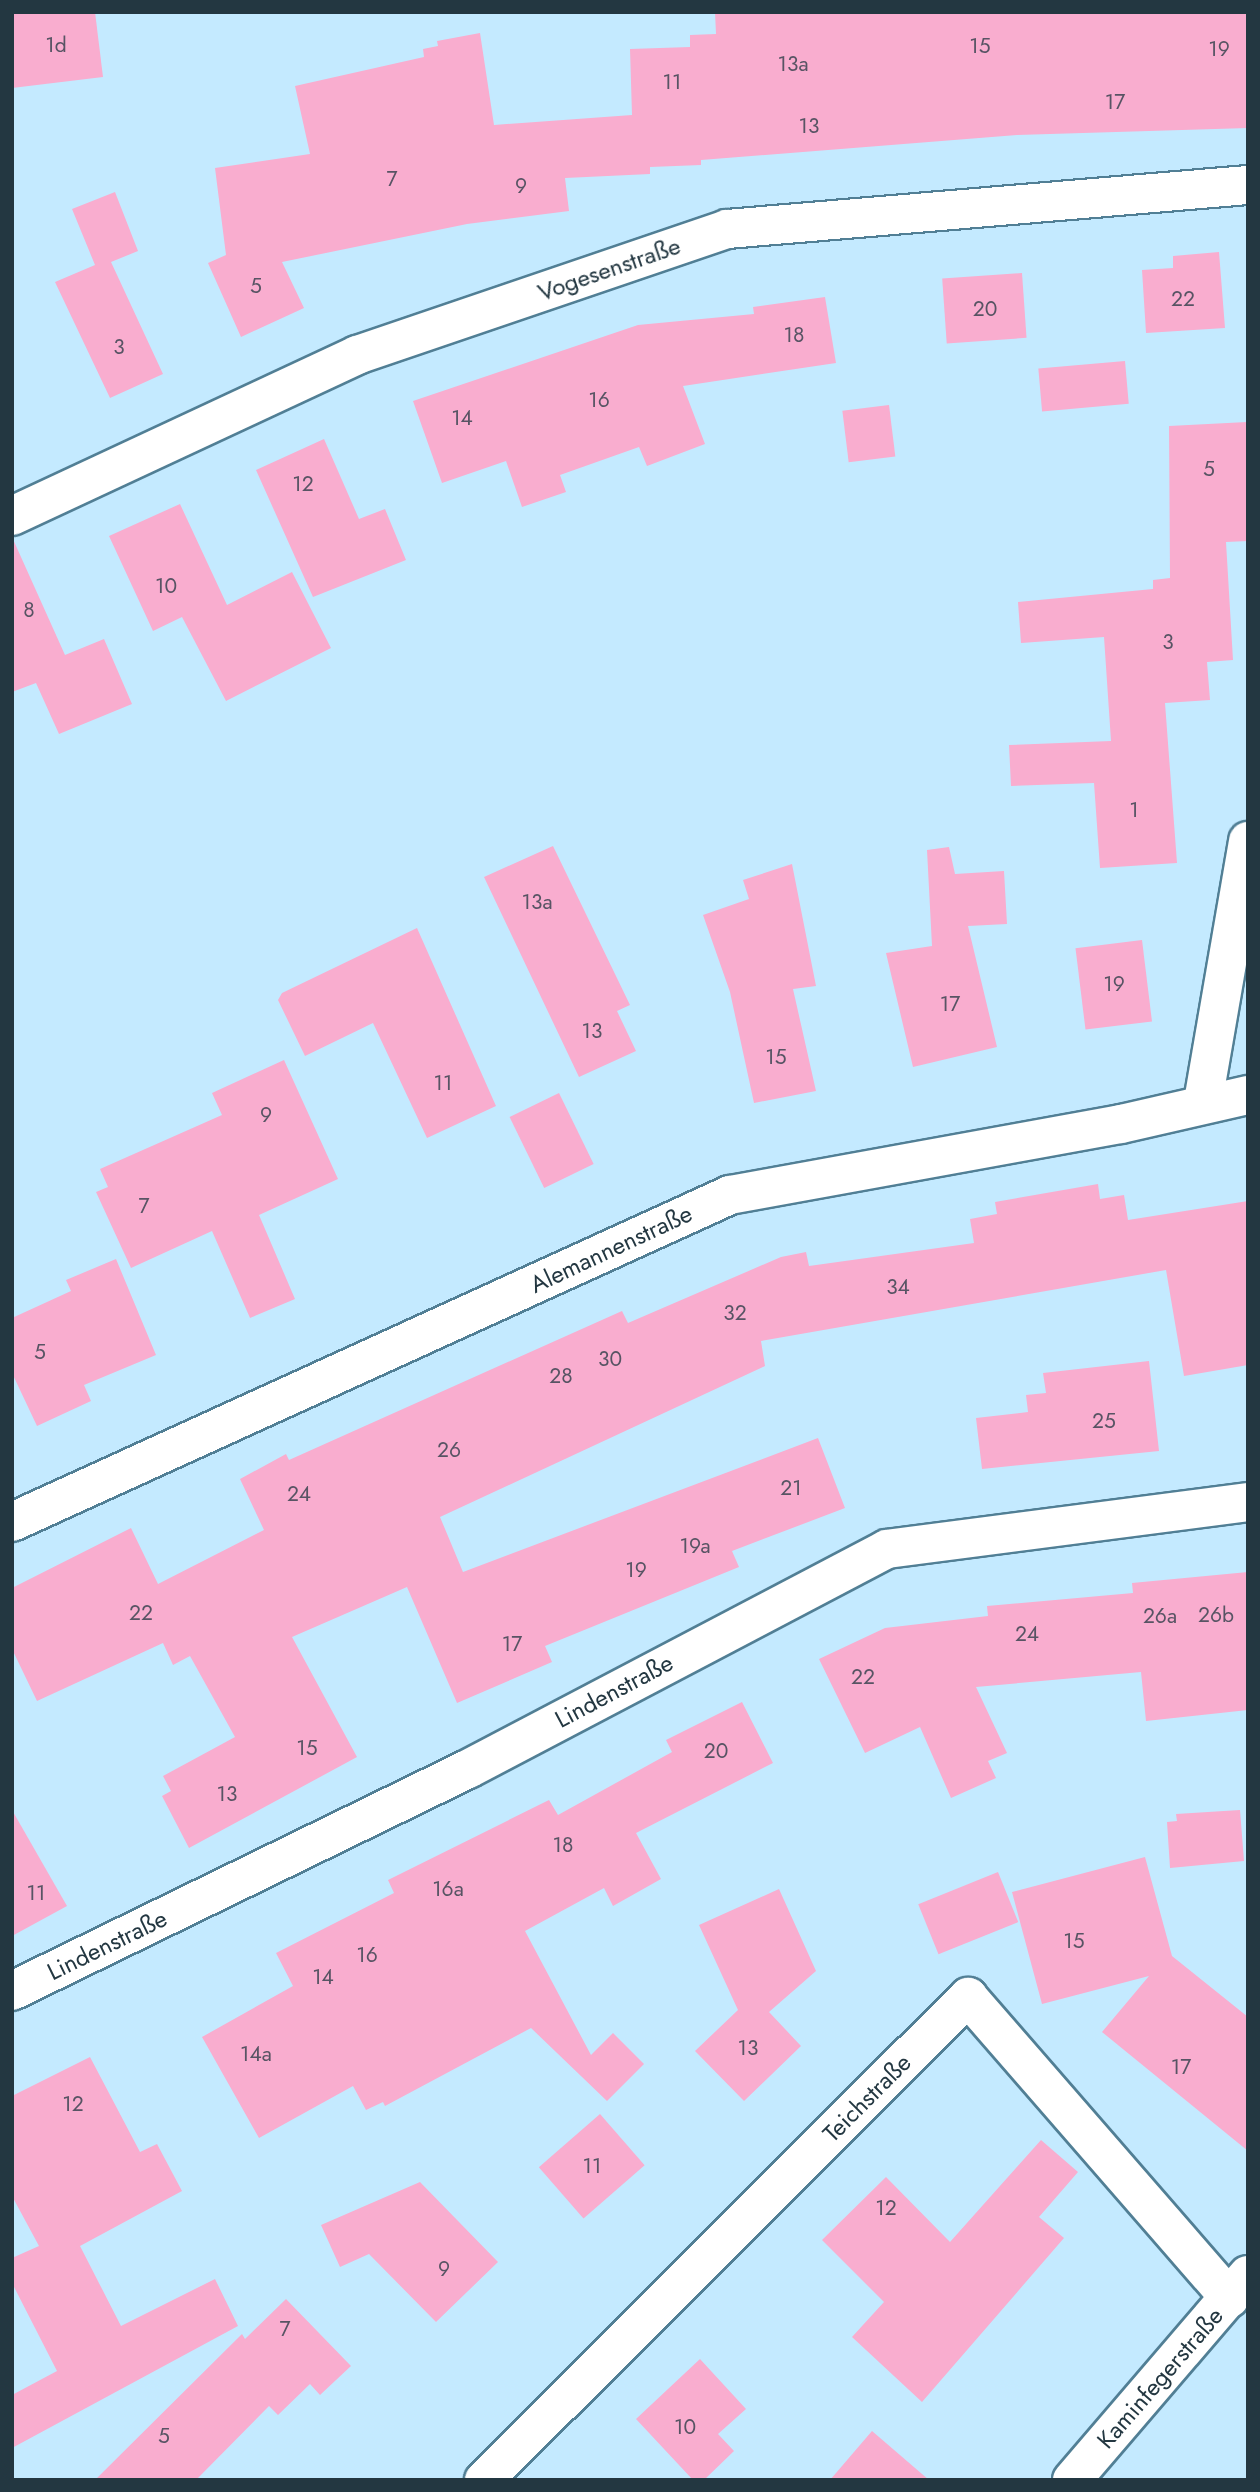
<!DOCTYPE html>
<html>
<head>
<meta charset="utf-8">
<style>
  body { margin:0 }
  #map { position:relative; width:1260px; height:2492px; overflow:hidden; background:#c4eaff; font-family:Jost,sans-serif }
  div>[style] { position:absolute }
  .building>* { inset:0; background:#f9adcf; transform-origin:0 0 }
  .roads { filter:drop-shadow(2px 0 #517f95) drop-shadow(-2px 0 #517f95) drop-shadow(0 2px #517f95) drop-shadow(0 -2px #517f95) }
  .street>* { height:38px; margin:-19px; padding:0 19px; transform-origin:19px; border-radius:19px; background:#fff }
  span { translate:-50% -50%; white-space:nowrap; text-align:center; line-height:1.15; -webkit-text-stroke:6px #fff; paint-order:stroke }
  .number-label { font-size:21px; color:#585464 }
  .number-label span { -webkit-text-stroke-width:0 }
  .street-label { font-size:24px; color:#233741 }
  .frame { position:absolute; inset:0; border:14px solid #233741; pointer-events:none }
</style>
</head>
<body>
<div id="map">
  <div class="building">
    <div style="clip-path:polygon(12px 12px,95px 12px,103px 77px,12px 88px)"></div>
    <div style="clip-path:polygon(715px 12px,1248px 12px,1248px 128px,1017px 135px,701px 160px,701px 165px,650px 167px,650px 174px,565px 178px,569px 211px,467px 224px,282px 262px,304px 308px,241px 337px,208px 263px,226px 255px,215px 168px,310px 154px,295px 86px,424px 57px,423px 49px,438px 46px,437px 41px,480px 33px,494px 125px,632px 115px,630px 49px,690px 47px,690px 35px,716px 34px)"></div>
    <div style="clip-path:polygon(115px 192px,138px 251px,111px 262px,163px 374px,110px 398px,55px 282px,95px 265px,72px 209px)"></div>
    <div style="clip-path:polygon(1219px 252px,1225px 328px,1146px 333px,1142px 270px,1173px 268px,1173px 256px)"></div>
    <div style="left:1022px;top:273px;width:65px;height:80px;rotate:86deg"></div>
    <div style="clip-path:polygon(825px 297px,836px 363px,683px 386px,705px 444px,647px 466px,639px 447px,560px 475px,566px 492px,522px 507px,506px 461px,442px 483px,413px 401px,638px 325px,754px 314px,753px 307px)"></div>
    <div style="left:1125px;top:361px;width:43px;height:87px;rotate:85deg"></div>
    <div style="left:889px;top:405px;width:52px;height:47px;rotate:83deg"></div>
    <div style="clip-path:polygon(1247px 422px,1248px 541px,1226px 542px,1233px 660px,1207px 662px,1210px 700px,1165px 703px,1177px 863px,1100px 868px,1094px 783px,1011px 786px,1009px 745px,1111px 741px,1104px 637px,1021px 643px,1018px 602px,1153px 589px,1153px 580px,1170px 578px,1169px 426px)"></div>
    <div style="clip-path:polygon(324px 439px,359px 519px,385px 509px,406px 560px,313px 597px,256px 470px)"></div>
    <div style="clip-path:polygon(180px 504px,227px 605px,292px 572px,331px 648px,226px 701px,182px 617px,153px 631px,109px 536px)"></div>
    <div style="clip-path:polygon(12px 537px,65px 655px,104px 639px,132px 704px,59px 734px,36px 683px,12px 692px)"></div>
    <div style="clip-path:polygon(553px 846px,630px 1005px,617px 1011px,636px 1051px,579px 1077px,484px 877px)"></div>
    <div style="clip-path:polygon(949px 847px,955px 874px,1004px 871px,1007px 924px,968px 926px,997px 1047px,913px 1067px,886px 953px,932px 946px,927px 850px)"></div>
    <div style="clip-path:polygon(792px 864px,816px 986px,793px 989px,816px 1091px,754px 1103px,730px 992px,703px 915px,749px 899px,743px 880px)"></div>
    <div style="clip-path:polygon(417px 928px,496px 1106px,427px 1138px,373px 1023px,305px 1056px,278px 1000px,282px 993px)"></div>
    <div style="left:1142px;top:940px;width:82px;height:67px;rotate:83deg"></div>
    <div style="clip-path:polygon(284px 1060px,338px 1179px,259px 1215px,295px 1299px,250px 1318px,212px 1231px,131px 1268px,96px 1192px,108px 1187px,100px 1169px,222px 1115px,212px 1093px)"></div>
    <div style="left:559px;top:1093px;width:79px;height:55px;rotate:64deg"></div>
    <div style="clip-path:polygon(1098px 1184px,1100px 1199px,1124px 1195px,1128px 1220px,1248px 1201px,1248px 1365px,1184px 1376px,1166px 1270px,761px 1341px,765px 1366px,440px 1517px,463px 1572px,818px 1438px,845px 1508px,732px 1551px,739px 1567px,545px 1646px,552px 1662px,457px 1703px,407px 1587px,292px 1637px,357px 1757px,189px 1848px,162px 1796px,171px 1791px,163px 1776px,235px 1737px,190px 1656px,173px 1665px,163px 1643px,37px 1701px,12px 1649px,12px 1588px,131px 1528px,158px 1584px,264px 1530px,240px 1479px,286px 1454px,289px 1460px,622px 1311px,628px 1323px,781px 1257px,806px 1252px,809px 1266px,974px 1243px,970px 1219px,997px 1214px,995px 1202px)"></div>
    <div style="clip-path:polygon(116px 1259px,156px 1355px,84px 1385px,91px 1401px,37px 1426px,12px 1373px,12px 1318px,71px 1291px,66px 1280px)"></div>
    <div style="clip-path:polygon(1149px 1361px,1159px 1451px,982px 1469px,976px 1418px,1028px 1412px,1026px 1395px,1046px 1393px,1043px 1373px)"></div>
    <div style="clip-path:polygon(1248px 1572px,1248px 1710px,1146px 1721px,1141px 1672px,976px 1687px,1007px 1753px,988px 1761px,996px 1778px,951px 1798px,920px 1727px,865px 1753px,819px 1659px,885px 1628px,988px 1616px,987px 1606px,1133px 1593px,1132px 1583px)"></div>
    <div style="clip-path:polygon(742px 1702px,773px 1763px,636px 1833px,661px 1879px,613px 1906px,604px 1888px,525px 1931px,591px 2055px,613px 2033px,644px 2064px,607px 2101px,531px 2028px,385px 2106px,383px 2102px,366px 2110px,353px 2086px,259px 2138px,202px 2037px,293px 1986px,276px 1953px,394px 1893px,388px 1880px,549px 1800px,558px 1815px,672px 1752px,666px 1740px)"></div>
    <div style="clip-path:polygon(12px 1810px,67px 1906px,12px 1936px)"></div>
    <div style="clip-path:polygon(1240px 1810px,1244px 1861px,1170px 1868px,1167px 1822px,1177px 1821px,1176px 1814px)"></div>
    <div style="clip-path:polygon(1145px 1857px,1172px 1956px,1248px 2017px,1248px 2151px,1102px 2032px,1149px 1976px,1042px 2004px,1012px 1892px)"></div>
    <div style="left:998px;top:1872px;width:54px;height:86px;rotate:68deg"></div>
    <div style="clip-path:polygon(779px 1889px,816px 1971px,769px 2012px,801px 2046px,744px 2101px,695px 2051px,738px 2010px,699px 1925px)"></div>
    <div style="clip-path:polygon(90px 2057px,140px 2152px,157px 2144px,182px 2191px,80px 2246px,121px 2326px,215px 2279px,238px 2326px,12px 2448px,12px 2395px,57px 2371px,12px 2283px,12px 2258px,39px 2246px,12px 2196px,12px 2096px)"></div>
    <div style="left:600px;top:2114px;width:68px;height:81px;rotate:49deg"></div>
    <div style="clip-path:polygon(1041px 2140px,1078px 2172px,1039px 2217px,1064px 2238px,922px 2402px,852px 2337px,884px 2302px,822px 2240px,886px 2177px,950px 2242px)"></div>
    <div style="clip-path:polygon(420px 2182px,498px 2262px,436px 2322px,369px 2254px,340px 2267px,321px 2225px)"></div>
    <div style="clip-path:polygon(286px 2299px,351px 2366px,320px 2395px,310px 2384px,278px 2415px,269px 2406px,196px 2480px,95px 2480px,242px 2334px,245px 2339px)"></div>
    <div style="clip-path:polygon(700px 2359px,746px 2409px,718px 2434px,734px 2451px,704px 2480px,693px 2480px,636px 2419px)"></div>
    <div style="clip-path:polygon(872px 2431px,929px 2480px,830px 2480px)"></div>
  </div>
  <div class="roads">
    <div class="street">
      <div style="left:12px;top:516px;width:381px;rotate:-25deg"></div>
      <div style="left:357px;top:355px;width:391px;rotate:-18.8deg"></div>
      <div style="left:727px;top:229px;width:523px;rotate:-4.83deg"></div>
      <div style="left:1203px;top:1102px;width:265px;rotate:-80.2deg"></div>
      <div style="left:12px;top:1522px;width:789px;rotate:-24.49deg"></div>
      <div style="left:730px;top:1195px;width:397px;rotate:-10.3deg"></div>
      <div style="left:1121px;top:1124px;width:130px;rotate:-12.9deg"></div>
      <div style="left:12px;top:1991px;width:507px;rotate:-25.96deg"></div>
      <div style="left:468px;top:1769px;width:473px;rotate:-27.7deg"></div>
      <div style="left:887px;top:1549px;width:364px;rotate:-7.4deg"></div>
      <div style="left:484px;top:2480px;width:684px;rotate:-44.94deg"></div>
      <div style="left:968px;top:1997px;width:399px;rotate:49deg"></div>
      <div style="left:1072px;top:2480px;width:270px;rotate:-49.4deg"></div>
    </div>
  </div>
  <div class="number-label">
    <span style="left:56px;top:45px">1d</span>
    <span style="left:980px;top:46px">15</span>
    <span style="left:1219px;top:49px">19</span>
    <span style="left:793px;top:64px">13a</span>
    <span style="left:672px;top:82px">11</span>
    <span style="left:1115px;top:102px">17</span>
    <span style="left:809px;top:126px">13</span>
    <span style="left:392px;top:179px">7</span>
    <span style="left:521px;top:186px">9</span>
    <span style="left:256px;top:286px">5</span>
    <span style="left:1183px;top:299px">22</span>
    <span style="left:985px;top:309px">20</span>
    <span style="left:794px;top:335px">18</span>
    <span style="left:119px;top:347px">3</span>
    <span style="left:599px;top:400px">16</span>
    <span style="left:462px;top:418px">14</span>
    <span style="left:1209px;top:469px">5</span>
    <span style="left:303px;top:484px">12</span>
    <span style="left:166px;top:586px">10</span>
    <span style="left:29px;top:610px">8</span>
    <span style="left:1168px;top:642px">3</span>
    <span style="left:1134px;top:810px">1</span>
    <span style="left:537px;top:902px">13a</span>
    <span style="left:1114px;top:984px">19</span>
    <span style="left:950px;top:1004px">17</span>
    <span style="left:592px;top:1031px">13</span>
    <span style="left:776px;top:1057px">15</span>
    <span style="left:443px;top:1083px">11</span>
    <span style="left:266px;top:1115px">9</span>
    <span style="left:144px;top:1206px">7</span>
    <span style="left:898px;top:1287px">34</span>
    <span style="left:735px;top:1313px">32</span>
    <span style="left:40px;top:1352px">5</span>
    <span style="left:610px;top:1359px">30</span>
    <span style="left:561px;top:1376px">28</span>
    <span style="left:1104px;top:1421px">25</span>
    <span style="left:449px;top:1450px">26</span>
    <span style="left:791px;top:1488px">21</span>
    <span style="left:299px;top:1494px">24</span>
    <span style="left:695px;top:1546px">19a</span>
    <span style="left:636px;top:1570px">19</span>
    <span style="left:141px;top:1613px">22</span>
    <span style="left:1216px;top:1615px">26b</span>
    <span style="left:1160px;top:1616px">26a</span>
    <span style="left:1027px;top:1634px">24</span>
    <span style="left:512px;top:1644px">17</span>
    <span style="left:863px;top:1677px">22</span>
    <span style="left:307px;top:1748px">15</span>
    <span style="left:716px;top:1751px">20</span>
    <span style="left:227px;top:1794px">13</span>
    <span style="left:563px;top:1845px">18</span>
    <span style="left:448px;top:1889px">16a</span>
    <span style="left:36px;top:1893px">11</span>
    <span style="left:1074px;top:1941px">15</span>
    <span style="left:367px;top:1955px">16</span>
    <span style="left:323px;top:1977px">14</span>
    <span style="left:748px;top:2048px">13</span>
    <span style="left:256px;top:2054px">14a</span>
    <span style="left:1181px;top:2067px">17</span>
    <span style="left:73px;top:2104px">12</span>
    <span style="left:592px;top:2166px">11</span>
    <span style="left:886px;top:2208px">12</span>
    <span style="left:444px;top:2269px">9</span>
    <span style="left:285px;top:2329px">7</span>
    <span style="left:685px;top:2427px">10</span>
    <span style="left:164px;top:2436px">5</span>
  </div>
  <div class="street-label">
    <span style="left:609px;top:269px;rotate:-19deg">Vogesenstraße</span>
    <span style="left:611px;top:1249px;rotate:-25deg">Alemannenstraße</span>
    <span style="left:614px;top:1691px;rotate:-28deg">Lindenstraße</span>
    <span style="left:107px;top:1945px;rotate:-26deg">Lindenstraße</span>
    <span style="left:867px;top:2098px;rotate:-45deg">Teichstraße</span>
    <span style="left:1160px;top:2378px;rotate:-49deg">Kaminfegerstraße</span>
  </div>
  <div class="frame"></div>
</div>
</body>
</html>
